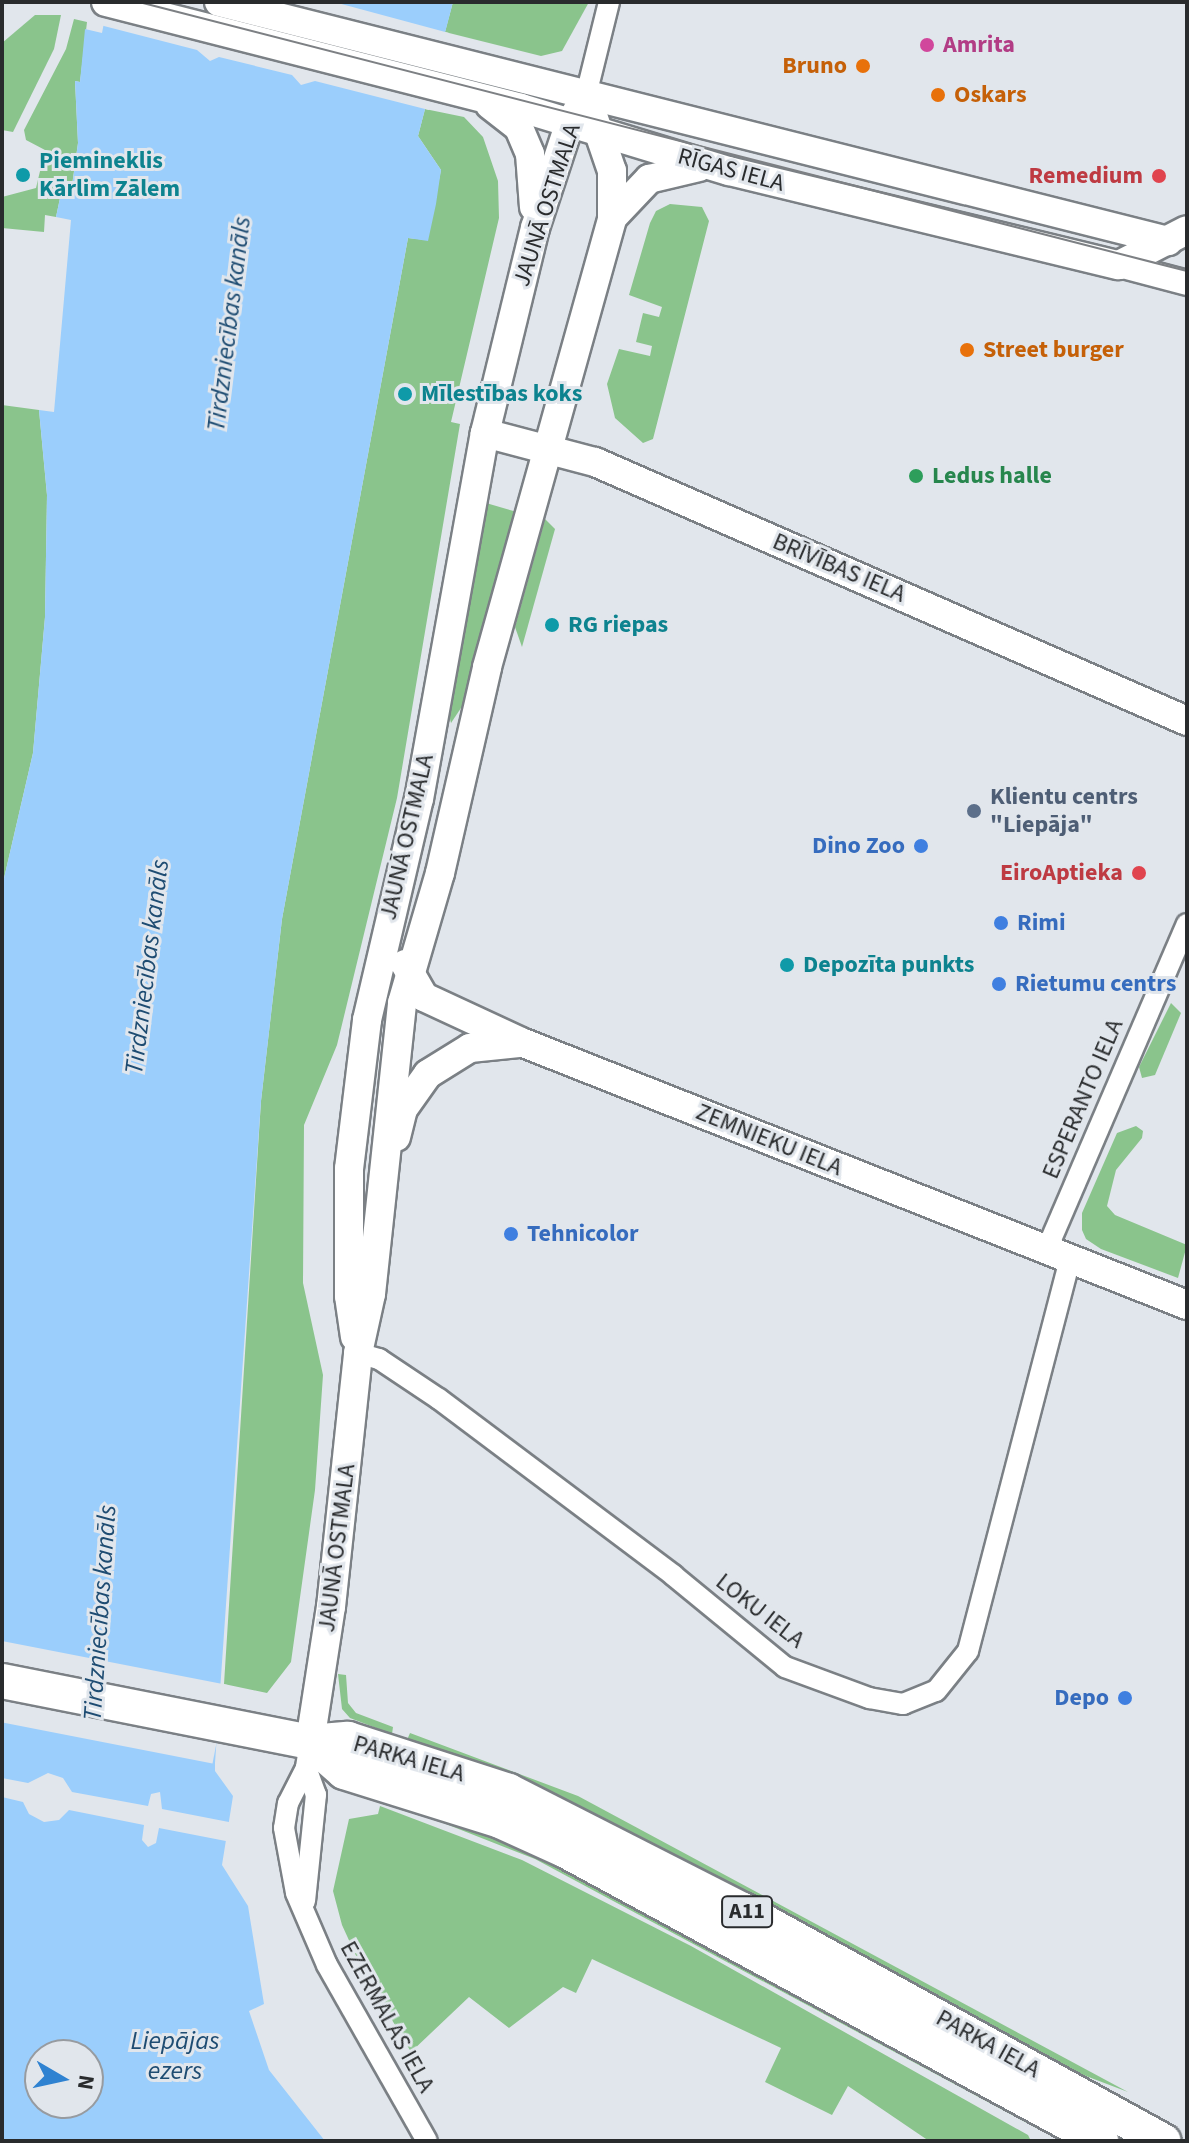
<!DOCTYPE html>
<html>
<head>
<meta charset="utf-8">
<style>
  body { margin:0 }
  #map { position:relative; width:1189px; height:2143px; overflow:hidden; background:#e1e6ec; font-family:"Source Sans 3",sans-serif }
  div>[style] { position:absolute }
  .green>* { inset:0; background:#8ac48c }
  .water>* { inset:0; background:#9bcefc }
  .pier>* { inset:0; background:#e1e6ec; transform-origin:0 0 }
  .roads { filter:drop-shadow(2px 0 #7b8085) drop-shadow(-2px 0 #7b8085) drop-shadow(0 2px #7b8085) drop-shadow(0 -2px #7b8085) }
  .minor>* { height:20px; margin:-10px; padding:0 10px; transform-origin:10px; border-radius:10px; background:#fff }
  .tertiary>* { height:24px; margin:-12px; padding:0 12px; transform-origin:12px; border-radius:12px; background:#fff }
  .secondary>* { height:28px; margin:-14px; padding:0 14px; transform-origin:14px; border-radius:14px; background:#fff }
  .trunk>* { height:34px; margin:-17px; padding:0 17px; transform-origin:17px; border-radius:17px; background:#fff }
  .tram>* { height:2px; margin:-1px; padding:0 1px; transform-origin:1px; border-radius:1px; background:#7d8084 }
  .dots>* { width:22px; height:22px; translate:-50% -50%; box-sizing:border-box; border:4px solid #e1e6ec; border-radius:50% }
  span { translate:-50% -50%; white-space:nowrap; text-align:center; line-height:1.15; -webkit-text-stroke:6px #e1e6ec; paint-order:stroke }
  .shield-label span { padding:2px 6px; background:#e1e6ec; border:2px solid; border-radius:6px; -webkit-text-stroke-width:0 }
  .shield-label { font-size:22px; color:#292b2d; font-weight:700 }
  .hotel-label { font-size:24px; color:#b23c85; font-weight:700 }
  .left { translate:0 -50%; text-align:left }
  .food-label { font-size:24px; color:#c56008; font-weight:700 }
  .right { translate:-100% -50%; text-align:right }
  .culture-label { font-size:24px; color:#0d838f; font-weight:700 }
  .street-label { font-size:24px; color:#292b2d }
  .health-label { font-size:24px; color:#be3a42; font-weight:700 }
  .leisure-label { font-size:24px; color:#27864d; font-weight:700 }
  .service-label { font-size:24px; color:#4e5e75; font-weight:700 }
  .shop-label { font-size:24px; color:#366cbe; font-weight:700 }
  .water-label { font-size:26px; color:#1e4c72; font-style:italic }
  .frame { position:absolute; inset:0; border:4px solid #292b2d; pointer-events:none }
  .north { position:absolute; left:24px; top:2039px; width:80px; height:80px; box-sizing:border-box; background:#e1e6ec; border:2px solid #979ba0; border-radius:50%; rotate:99deg; font-size:22px; font-weight:700; line-height:32px; text-align:center; color:#292b2d }
  .north::after { content:''; display:block; margin:auto; width:28px; height:36px; background:#2f82d1; clip-path:polygon(50% 0,100% 100%,50% 72%,0 100%) }
</style>
</head>
<body>
<div id="map">
  <div class="green">
    <div style="clip-path:polygon(453px 2px,589px 2px,562px 51px,541px 56px,445px 32px)"></div>
    <div style="clip-path:polygon(35px 15px,61px 15px,54px 49px,13px 132px,2px 130px,2px 43px)"></div>
    <div style="clip-path:polygon(74px 19px,87px 22px,80px 82px,75px 81px,78px 143px,72px 185px,63px 184px,56px 217px,45px 215px,44px 232px,2px 228px,2px 197px,36px 188px,45px 150px,26px 140px,24px 130px,66px 49px)"></div>
    <div style="clip-path:polygon(425px 109px,464px 117px,483px 137px,498px 181px,499px 218px,451px 422px,460px 424px,397px 798px,337px 1045px,304px 1125px,303px 1283px,323px 1375px,315px 1490px,291px 1662px,267px 1693px,224px 1684px,261px 1101px,282px 919px,408px 238px,427px 240px,441px 170px,418px 136px)"></div>
    <div style="clip-path:polygon(670px 204px,702px 207px,709px 221px,653px 439px,643px 443px,615px 418px,607px 384px,619px 349px,650px 356px,652px 346px,636px 342px,643px 313px,659px 317px,662px 307px,629px 295px,650px 223px,656px 211px)"></div>
    <div style="clip-path:polygon(2px 405px,39px 410px,47px 495px,45px 617px,33px 753px,2px 887px)"></div>
    <div style="clip-path:polygon(486px 503px,517px 512px,465px 702px,451px 723px,448px 711px)"></div>
    <div style="clip-path:polygon(545px 519px,555px 529px,522px 647px,515px 627px)"></div>
    <div style="clip-path:polygon(1171px 1003px,1181px 1013px,1155px 1075px,1142px 1078px,1139px 1067px)"></div>
    <div style="clip-path:polygon(1136px 1126px,1143px 1131px,1142px 1138px,1116px 1170px,1107px 1206px,1115px 1215px,1187px 1245px,1178px 1278px,1101px 1249px,1086px 1239px,1082px 1230px,1082px 1213px,1117px 1133px)"></div>
    <div style="clip-path:polygon(338px 1674px,346px 1675px,348px 1703px,356px 1713px,393px 1727px,392px 1734px,350px 1718px,342px 1709px)"></div>
    <div style="clip-path:polygon(410px 1733px,578px 1796px,1128px 2092px,1057px 2065px,582px 1807px,407px 1740px)"></div>
    <div style="clip-path:polygon(380px 1806px,522px 1860px,691px 1946px,1028px 2135px,1031px 2141px,929px 2141px,848px 2086px,832px 2115px,765px 2082px,781px 2048px,592px 1959px,576px 1993px,563px 1987px,509px 2028px,469px 1997px,411px 2052px,363px 1971px,342px 1925px,333px 1891px,349px 1819px,378px 1814px)"></div>
    <div style="clip-path:polygon(423px 1815px,504px 1836px,1058px 2132px,1053px 2137px,535px 1859px)"></div>
  </div>
  <div class="water">
    <div style="clip-path:polygon(evenodd,108px 2px,453px 2px,418px 136px,441px 170px,436px 204px,428px 241px,408px 238px,282px 919px,261px 1101px,215px 1763px,215px 1771px,233px 1796px,222px 1865px,248px 1906px,264px 2004px,249px 2011px,269px 2070px,325px 2141px,2px 2141px,2px 887px,33px 753px,45px 617px,47px 495px,39px 410px,54px 412px,71px 220px,56px 217px,63px 184px,72px 185px,73px 180px,78px 143px,75px 81px,80px 82px,85px 29px,102px 33px,108px 2px,40px 2055px,88px 2055px,88px 2103px,40px 2103px,40px 2055px)"></div>
  </div>
  <div class="pier">
    <div style="clip-path:polygon(104px 2px,334px 2px,449px 33px,429px 110px,315px 81px,301px 85px,292px 75px,219px 57px,210px 61px,197px 50px,100px 25px)"></div>
    <div style="left:2px;top:1641px;width:230px;height:80px;rotate:11deg"></div>
    <div style="clip-path:polygon(48px 1773px,63px 1778px,72px 1792px,148px 1806px,151px 1794px,160px 1792px,162px 1809px,234px 1823px,231px 1842px,159px 1828px,156px 1843px,148px 1847px,142px 1840px,144px 1825px,69px 1810px,59px 1820px,44px 1822px,29px 1814px,23px 1802px,2px 1797px,2px 1778px,28px 1783px)"></div>
  </div>
  <div class="roads">
    <div class="minor">
      <div style="left:586px;top:95px;width:96px;rotate:-76.1deg"></div>
      <div style="left:1046px;top:1251px;width:356px;rotate:-66.7deg"></div>
      <div style="left:358px;top:1353px;width:22px;rotate:16deg"></div>
      <div style="left:379px;top:1359px;width:72px;rotate:33.7deg"></div>
      <div style="left:439px;top:1399px;width:293px;rotate:36.9deg"></div>
      <div style="left:673px;top:1575px;width:145px;rotate:39.4deg"></div>
      <div style="left:785px;top:1667px;width:90px;rotate:20.3deg"></div>
      <div style="left:869px;top:1698px;width:35px;rotate:10deg"></div>
      <div style="left:903px;top:1704px;width:35px;rotate:-22deg"></div>
      <div style="left:936px;top:1691px;width:51px;rotate:-51.3deg"></div>
      <div style="left:968px;top:1651px;width:404px;rotate:-75.4deg"></div>
      <div style="left:310px;top:1742px;width:26px;rotate:99deg"></div>
      <div style="left:306px;top:1768px;width:39px;rotate:117deg"></div>
      <div style="left:288px;top:1803px;width:25px;rotate:99deg"></div>
      <div style="left:284px;top:1828px;width:66px;rotate:79.5deg"></div>
      <div style="left:296px;top:1893px;width:78px;rotate:66.7deg"></div>
      <div style="left:327px;top:1965px;width:202px;rotate:60.4deg"></div>
      <div style="left:305px;top:1901px;width:107px;rotate:-84.1deg"></div>
      <div style="left:316px;top:1795px;width:29px;rotate:-110deg"></div>
    </div>
    <div class="tertiary">
      <div style="left:1119px;top:265px;width:70px;rotate:14.8deg"></div>
    </div>
    <div class="secondary">
      <div style="left:106px;top:2px;width:428px;rotate:14.3deg"></div>
      <div style="left:521px;top:108px;width:217px;rotate:16.9deg"></div>
      <div style="left:729px;top:171px;width:401px;rotate:13.6deg"></div>
      <div style="left:1119px;top:265px;width:76px;rotate:-27.2deg"></div>
      <div style="left:219px;top:2px;width:979px;rotate:14.14deg"></div>
      <div style="left:490px;top:105px;width:37px;rotate:38deg"></div>
      <div style="left:519px;top:128px;width:28px;rotate:67deg"></div>
      <div style="left:530px;top:154px;width:53px;rotate:85.7deg"></div>
      <div style="left:612px;top:218px;width:54px;rotate:-46.5deg"></div>
      <div style="left:649px;top:179px;width:51px;rotate:-13.5deg"></div>
      <div style="left:485px;top:433px;width:114px;rotate:14.8deg"></div>
      <div style="left:595px;top:462px;width:646px;rotate:23.63deg"></div>
      <div style="left:405px;top:964px;width:38px;rotate:60deg"></div>
      <div style="left:424px;top:997px;width:107px;rotate:24.9deg"></div>
      <div style="left:521px;top:1042px;width:716px;rotate:21.55deg"></div>
      <div style="left:396px;top:1137px;width:29px;rotate:-76deg"></div>
      <div style="left:403px;top:1109px;width:43px;rotate:-54.5deg"></div>
      <div style="left:428px;top:1074px;width:49px;rotate:-31.8deg"></div>
      <div style="left:470px;top:1048px;width:49px;rotate:-5.8deg"></div>
      <div style="left:355px;top:1337px;width:41px;rotate:-98.3deg"></div>
      <div style="left:349px;top:1296px;width:127px;rotate:-90deg"></div>
      <div style="left:349px;top:1169px;width:150px;rotate:-83.1deg"></div>
      <div style="left:367px;top:1020px;width:227px;rotate:-76.8deg"></div>
      <div style="left:419px;top:799px;width:372px;rotate:-79.8deg"></div>
      <div style="left:485px;top:433px;width:211px;rotate:-76.3deg"></div>
      <div style="left:535px;top:228px;width:108px;rotate:-71.7deg"></div>
      <div style="left:569px;top:125px;width:34px;rotate:-60deg"></div>
      <div style="left:310px;top:1742px;width:137px;rotate:-81.2deg"></div>
      <div style="left:331px;top:1607px;width:255px;rotate:-83.9deg"></div>
      <div style="left:358px;top:1353px;width:60px;rotate:-77.6deg"></div>
      <div style="left:371px;top:1294px;width:293px;rotate:-83.9deg"></div>
      <div style="left:402px;top:1003px;width:135px;rotate:-73.7deg"></div>
      <div style="left:440px;top:873px;width:211px;rotate:-77.1deg"></div>
      <div style="left:487px;top:667px;width:466px;rotate:-74.4deg"></div>
      <div style="left:612px;top:218px;width:47px;rotate:-90deg"></div>
      <div style="left:612px;top:171px;width:80px;rotate:-108.9deg"></div>
    </div>
    <div class="trunk">
      <div style="left:2px;top:1681px;width:314px;rotate:11.2deg"></div>
      <div style="left:310px;top:1742px;width:38px;rotate:-5deg"></div>
      <div style="left:348px;top:1739px;width:169px;rotate:17.9deg"></div>
      <div style="left:509px;top:1791px;width:263px;rotate:27deg"></div>
      <div style="left:743px;top:1910px;width:480px;rotate:28.8deg"></div>
      <div style="left:310px;top:1742px;width:45px;rotate:41.4deg"></div>
      <div style="left:344px;top:1772px;width:164px;rotate:17.4deg"></div>
      <div style="left:500px;top:1821px;width:72px;rotate:24.4deg"></div>
      <div style="left:566px;top:1851px;width:609px;rotate:28.46deg"></div>
    </div>
  </div>
  <div class="tram">
    <div style="left:139px;top:2px;width:1082px;rotate:14.4deg"></div>
  </div>
  <div class="dots">
    <div style="left:927px;top:45px;background:#d1479c"></div>
    <div style="left:863px;top:66px;background:#e8710a"></div>
    <div style="left:938px;top:95px;background:#e8710a"></div>
    <div style="left:23px;top:175px;background:#0f9aa8"></div>
    <div style="left:1159px;top:176px;background:#e0444e"></div>
    <div style="left:967px;top:350px;background:#e8710a"></div>
    <div style="left:405px;top:394px;background:#0f9aa8"></div>
    <div style="left:916px;top:476px;background:#2e9e5b"></div>
    <div style="left:552px;top:625px;background:#0f9aa8"></div>
    <div style="left:974px;top:811px;background:#5c6f8a"></div>
    <div style="left:921px;top:846px;background:#3f7fe0"></div>
    <div style="left:1139px;top:873px;background:#e0444e"></div>
    <div style="left:1001px;top:923px;background:#3f7fe0"></div>
    <div style="left:787px;top:965px;background:#0f9aa8"></div>
    <div style="left:999px;top:984px;background:#3f7fe0"></div>
    <div style="left:511px;top:1234px;background:#3f7fe0"></div>
    <div style="left:1125px;top:1698px;background:#3f7fe0"></div>
  </div>
  <div class="shield-label">
    <span style="left:747px;top:1912px">A11</span>
  </div>
  <div class="hotel-label">
    <span class="left" style="left:943px;top:45px">Amrita</span>
  </div>
  <div class="food-label">
    <span class="right" style="left:847px;top:66px">Bruno</span>
    <span class="left" style="left:954px;top:95px">Oskars</span>
    <span class="left" style="left:983px;top:350px">Street burger</span>
  </div>
  <div class="culture-label">
    <span class="left" style="left:39px;top:175px">Piemineklis<br>Kārlim Zālem</span>
    <span class="left" style="left:421px;top:394px">Mīlestības koks</span>
    <span class="left" style="left:568px;top:625px">RG riepas</span>
    <span class="left" style="left:803px;top:965px">Depozīta punkts</span>
  </div>
  <div class="street-label">
    <span style="left:731px;top:170px;rotate:15deg">RĪGAS IELA</span>
    <span style="left:547px;top:205px;rotate:-72deg">JAUNĀ OSTMALA</span>
    <span style="left:839px;top:568px;rotate:23deg">BRĪVĪBAS IELA</span>
    <span style="left:407px;top:837px;rotate:-77deg">JAUNĀ OSTMALA</span>
    <span style="left:1083px;top:1099px;rotate:-67deg">ESPERANTO IELA</span>
    <span style="left:769px;top:1140px;rotate:22deg">ZEMNIEKU IELA</span>
    <span style="left:337px;top:1548px;rotate:-83deg">JAUNĀ OSTMALA</span>
    <span style="left:760px;top:1611px;rotate:38deg">LOKU IELA</span>
    <span style="left:409px;top:1759px;rotate:16deg">PARKA IELA</span>
    <span style="left:387px;top:2017px;rotate:61deg">EZERMALAS IELA</span>
    <span style="left:988px;top:2044px;rotate:29deg">PARKA IELA</span>
  </div>
  <div class="health-label">
    <span class="right" style="left:1143px;top:176px">Remedium</span>
    <span class="right" style="left:1123px;top:873px">EiroAptieka</span>
  </div>
  <div class="leisure-label">
    <span class="left" style="left:932px;top:476px">Ledus halle</span>
  </div>
  <div class="service-label">
    <span class="left" style="left:990px;top:811px">Klientu centrs<br>"Liepāja"</span>
  </div>
  <div class="shop-label">
    <span class="right" style="left:905px;top:846px">Dino Zoo</span>
    <span class="left" style="left:1017px;top:923px">Rimi</span>
    <span class="left" style="left:1015px;top:984px">Rietumu centrs</span>
    <span class="left" style="left:527px;top:1234px">Tehnicolor</span>
    <span class="right" style="left:1109px;top:1698px">Depo</span>
  </div>
  <div class="water-label">
    <span style="left:229px;top:324px;rotate:-83deg">Tirdzniecības kanāls</span>
    <span style="left:147px;top:967px;rotate:-83deg">Tirdzniecības kanāls</span>
    <span style="left:100px;top:1613px;rotate:-86deg">Tirdzniecības kanāls</span>
    <span style="left:175px;top:2056px">Liepājas<br>ezers</span>
  </div>
  <div class="frame"></div>
  <div class="north">N</div>
</div>
</body>
</html>
